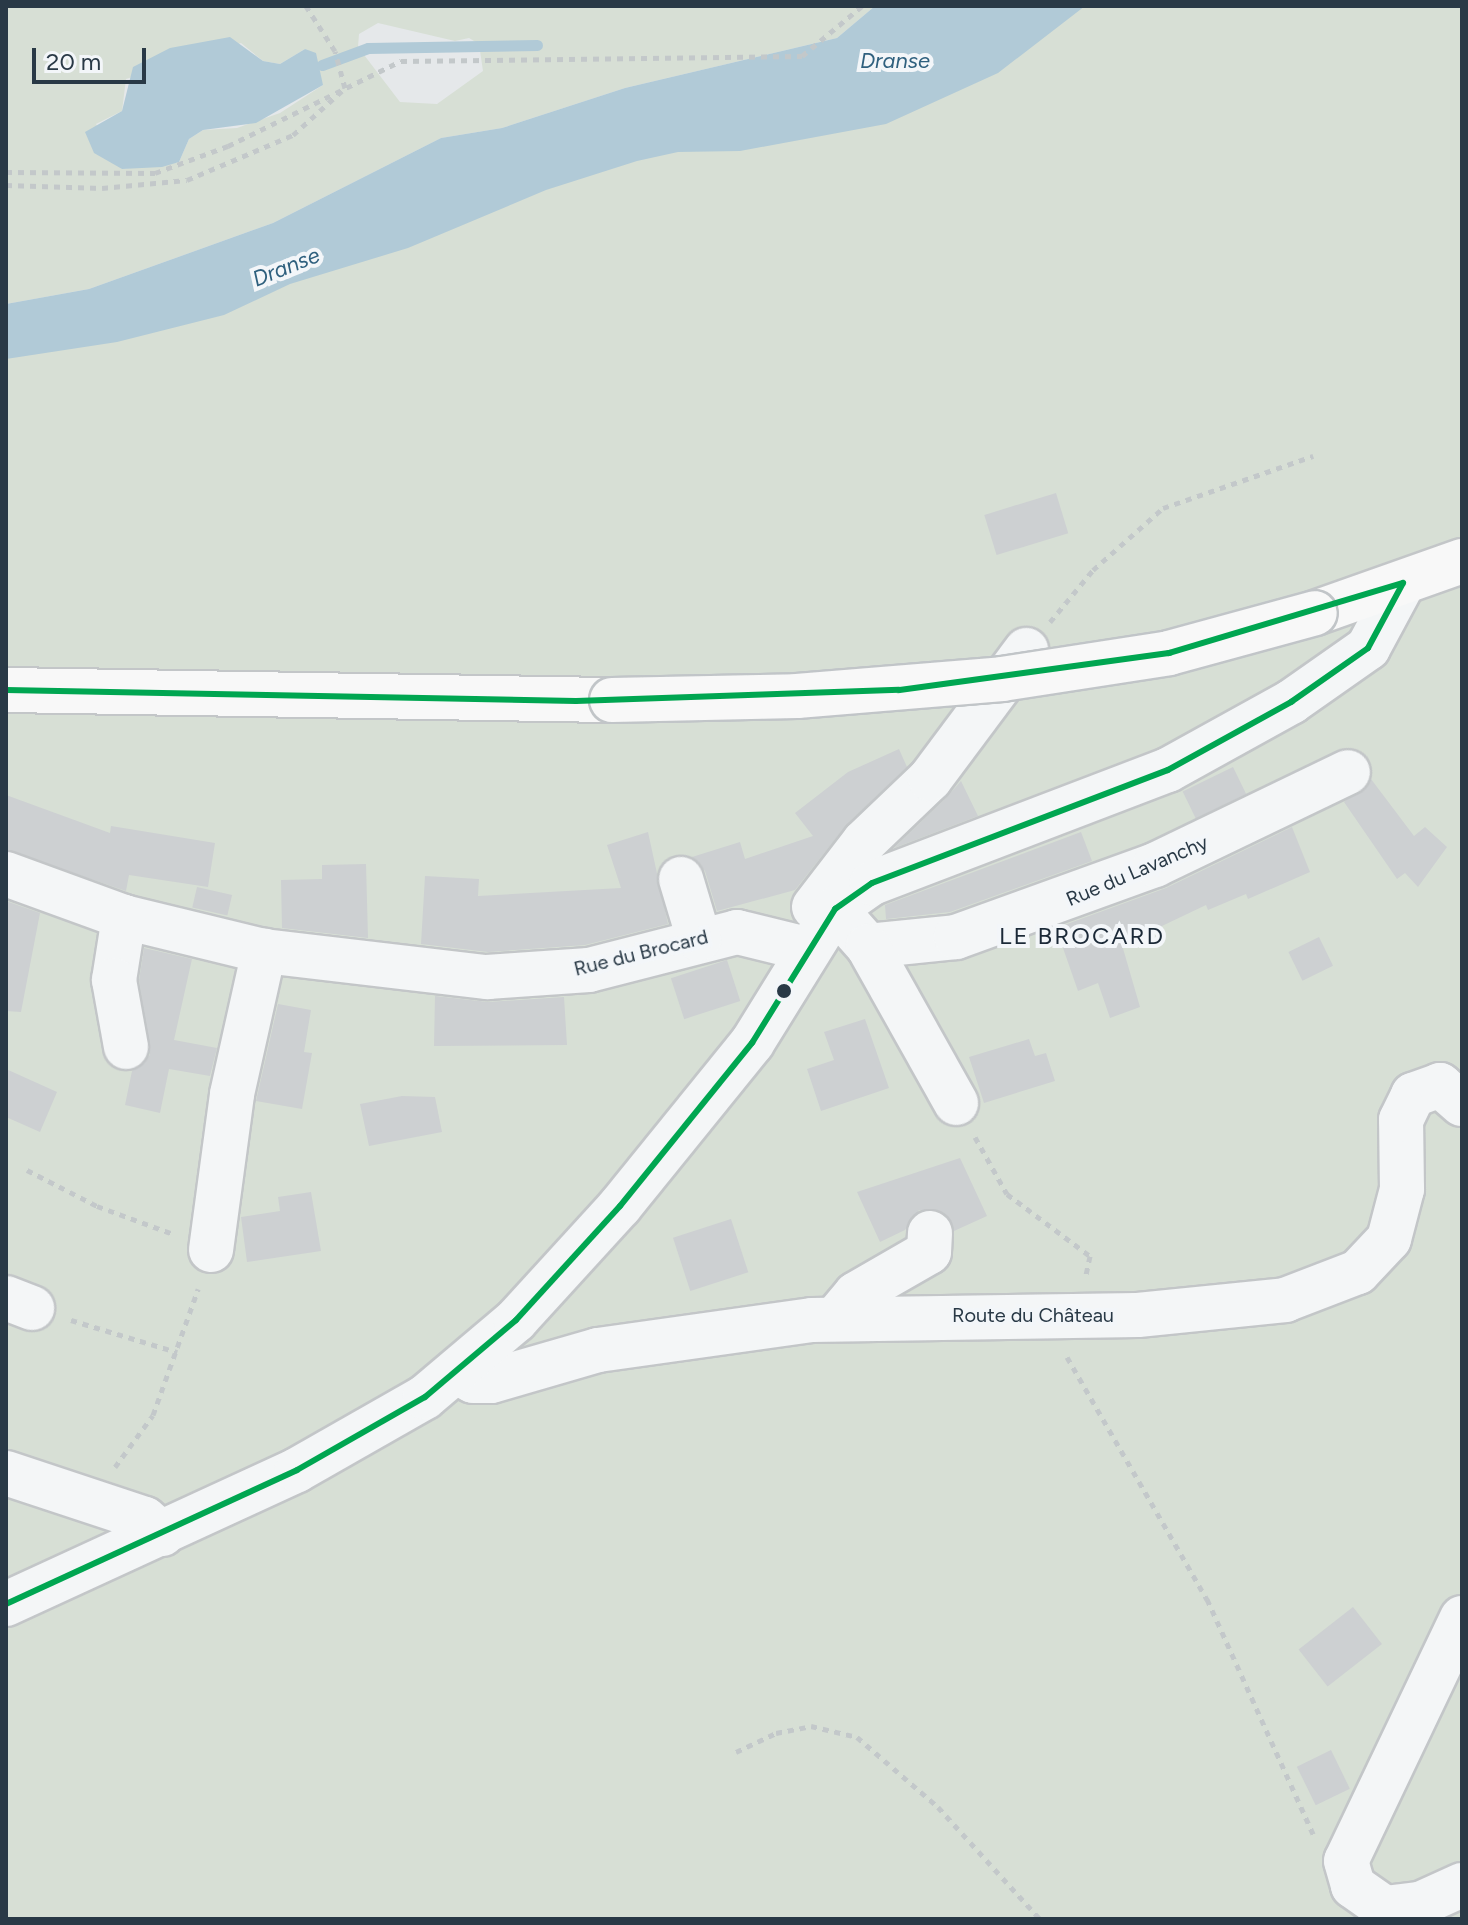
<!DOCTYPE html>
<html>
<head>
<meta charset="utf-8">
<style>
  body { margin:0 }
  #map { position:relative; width:1468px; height:1925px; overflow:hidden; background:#e5e8ea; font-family:Figtree,sans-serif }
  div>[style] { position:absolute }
  .green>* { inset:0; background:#d7dfd5 }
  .water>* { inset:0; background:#b1cad7 }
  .stream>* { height:11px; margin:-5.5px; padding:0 5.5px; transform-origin:5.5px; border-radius:5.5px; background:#b1cad7 }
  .building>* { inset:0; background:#cdd0d2; transform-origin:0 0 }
  .path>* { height:5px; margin-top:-2.5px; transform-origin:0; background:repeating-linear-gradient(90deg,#c3c8ca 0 6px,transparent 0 12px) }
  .roads { filter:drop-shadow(2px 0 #c3c6c8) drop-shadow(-2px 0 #c3c6c8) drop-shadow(0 2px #c3c6c8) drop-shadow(0 -2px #c3c6c8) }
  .minor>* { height:44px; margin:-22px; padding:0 22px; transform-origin:22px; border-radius:22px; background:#f4f6f7 }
  .major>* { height:44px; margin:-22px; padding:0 22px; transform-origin:22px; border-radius:22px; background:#f8f8f8 }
  .bridges { filter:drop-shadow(2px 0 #c1c5c8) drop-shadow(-2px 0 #c1c5c8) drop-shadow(0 2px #c1c5c8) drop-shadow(0 -2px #c1c5c8) }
  .major-bridge>* { height:44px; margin:-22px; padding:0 22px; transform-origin:22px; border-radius:22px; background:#f8f8f8 }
  .bus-1>* { height:6px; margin:-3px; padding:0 3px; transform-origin:3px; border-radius:3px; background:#00a651 }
  .dots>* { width:22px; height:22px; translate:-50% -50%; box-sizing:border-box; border:4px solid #f3f6f9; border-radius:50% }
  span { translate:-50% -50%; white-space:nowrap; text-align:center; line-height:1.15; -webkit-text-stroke:8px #f3f6f9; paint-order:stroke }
  .street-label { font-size:20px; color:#293946 }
  .water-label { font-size:22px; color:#2f607e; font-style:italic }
  .quarter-label { font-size:24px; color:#1b2937; letter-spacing:2px }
  .frame { position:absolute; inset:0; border:8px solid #293946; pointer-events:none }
  .scale { position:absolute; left:32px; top:48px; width:114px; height:36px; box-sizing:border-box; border:4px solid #293946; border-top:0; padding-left:10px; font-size:24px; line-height:28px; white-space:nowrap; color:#293946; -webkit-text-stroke:6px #f3f6f9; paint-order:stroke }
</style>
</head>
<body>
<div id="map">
  <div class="green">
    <div style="clip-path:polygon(evenodd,6px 6px,875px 6px,837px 38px,625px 88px,502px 128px,441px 138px,273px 223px,89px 289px,6px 304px,6px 6px,378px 23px,455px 41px,469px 38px,479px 44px,483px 71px,437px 104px,400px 102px,358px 47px,359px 34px,378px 23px,6px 6px,241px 43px,263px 61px,280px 64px,305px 49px,323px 85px,280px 113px,237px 128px,203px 130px,189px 139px,179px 162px,122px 169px,96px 124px,122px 111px,126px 79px,241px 43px)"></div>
    <div style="clip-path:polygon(983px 6px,1462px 6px,1462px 1919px,6px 1919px,6px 331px)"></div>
  </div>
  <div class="water">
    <div style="clip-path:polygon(875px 6px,1085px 6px,998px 73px,886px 124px,740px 151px,678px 152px,637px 161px,546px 190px,408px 248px,290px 284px,224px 315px,117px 342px,6px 359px,6px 304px,89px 289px,273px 223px,441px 138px,502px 128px,625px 88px,837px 38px)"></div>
    <div style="clip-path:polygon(230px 37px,263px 61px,280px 64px,305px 49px,316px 53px,323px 85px,256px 123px,203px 130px,189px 139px,179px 162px,162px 167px,122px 169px,94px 153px,85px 132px,122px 111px,133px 67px,170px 48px)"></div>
  </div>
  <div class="stream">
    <div style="left:322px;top:65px;width:49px;rotate:-20.3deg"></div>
    <div style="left:368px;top:48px;width:169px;rotate:-1deg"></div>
  </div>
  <div class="building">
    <div style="left:1056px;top:493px;width:42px;height:75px;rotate:73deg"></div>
    <div style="clip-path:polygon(899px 749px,907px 767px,847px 824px,795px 890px,717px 911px,705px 871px,692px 857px,740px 842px,745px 859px,813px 836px,795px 813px,848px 772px)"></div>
    <div style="left:1233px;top:767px;width:30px;height:56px;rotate:64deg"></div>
    <div style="clip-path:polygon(1371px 779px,1414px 836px,1425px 827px,1447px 847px,1418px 887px,1405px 873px,1397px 879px,1344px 802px)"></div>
    <div style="clip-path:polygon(961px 781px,978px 816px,894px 848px,947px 797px)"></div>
    <div style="clip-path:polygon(6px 795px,110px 833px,111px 826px,215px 843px,208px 887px,129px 875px,126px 891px,6px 850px)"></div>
    <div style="clip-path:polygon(1292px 827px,1310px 872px,1248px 899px,1246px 894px,1208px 910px,1206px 905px,1122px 945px,1140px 1007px,1110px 1018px,1098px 983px,1078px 991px,1056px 928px,1166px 888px)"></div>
    <div style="clip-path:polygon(648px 832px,668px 924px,585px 945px,488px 952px,421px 944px,425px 876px,479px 879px,478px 896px,621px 888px,607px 845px)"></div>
    <div style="clip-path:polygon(1081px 832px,1092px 861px,950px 912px,886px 919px,885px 905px)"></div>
    <div style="clip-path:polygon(366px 864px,368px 938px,282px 928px,281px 880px,322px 879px,322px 865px)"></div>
    <div style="left:197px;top:887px;width:36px;height:21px;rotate:13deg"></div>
    <div style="clip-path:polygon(6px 901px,40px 913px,21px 1012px,6px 1011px)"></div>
    <div style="left:1319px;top:937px;width:32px;height:34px;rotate:64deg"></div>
    <div style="clip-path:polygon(144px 948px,192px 959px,174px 1040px,217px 1048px,210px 1076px,169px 1069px,160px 1113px,125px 1105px,132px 1071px,150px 1055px,139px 980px)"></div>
    <div style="left:727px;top:960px;width:43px;height:59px;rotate:72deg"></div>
    <div style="clip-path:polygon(435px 996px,488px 1002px,564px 997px,567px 1045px,434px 1046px)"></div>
    <div style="clip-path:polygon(278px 1004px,311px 1010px,304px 1052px,312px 1053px,302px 1109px,256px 1101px)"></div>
    <div style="clip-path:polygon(865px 1019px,889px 1088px,821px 1111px,807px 1069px,834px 1060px,824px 1032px)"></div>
    <div style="clip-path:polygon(1029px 1039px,1035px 1056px,1046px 1053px,1055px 1081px,984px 1103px,969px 1057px)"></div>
    <div style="clip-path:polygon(6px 1069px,57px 1092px,40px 1132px,6px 1117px)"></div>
    <div style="clip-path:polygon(402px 1096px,435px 1097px,442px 1132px,369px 1146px,360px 1104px)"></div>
    <div style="clip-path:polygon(960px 1158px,987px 1216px,954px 1231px,943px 1212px,919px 1210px,905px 1230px,880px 1242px,857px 1192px)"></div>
    <div style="clip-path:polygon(311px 1192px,321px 1251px,247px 1262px,241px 1217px,280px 1211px,278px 1197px)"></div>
    <div style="left:731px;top:1219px;width:56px;height:61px;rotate:72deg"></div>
    <div style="left:1353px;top:1607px;width:47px;height:69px;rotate:52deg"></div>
    <div style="left:1331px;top:1750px;width:43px;height:38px;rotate:64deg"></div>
  </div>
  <div class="path">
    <div style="left:6px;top:172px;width:149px;rotate:0.4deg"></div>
    <div style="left:155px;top:173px;width:78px;rotate:-20.3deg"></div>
    <div style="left:228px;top:146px;width:193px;rotate:-26.2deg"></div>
    <div style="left:401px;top:61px;width:401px;rotate:-0.7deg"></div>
    <div style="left:802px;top:56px;width:78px;rotate:-39.8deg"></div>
    <div style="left:6px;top:185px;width:96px;rotate:1.8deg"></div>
    <div style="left:102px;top:188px;width:85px;rotate:-5.4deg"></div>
    <div style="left:187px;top:180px;width:115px;rotate:-23deg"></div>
    <div style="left:293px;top:135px;width:70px;rotate:-42.1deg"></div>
    <div style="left:345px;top:88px;width:38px;rotate:-105deg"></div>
    <div style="left:335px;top:51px;width:54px;rotate:-122.8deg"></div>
    <div style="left:1050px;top:622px;width:67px;rotate:-50.4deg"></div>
    <div style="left:1093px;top:570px;width:94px;rotate:-41.5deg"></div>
    <div style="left:1163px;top:508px;width:159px;rotate:-19.1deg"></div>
    <div style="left:975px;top:1137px;width:65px;rotate:60.7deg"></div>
    <div style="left:1007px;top:1194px;width:104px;rotate:36.8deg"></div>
    <div style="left:1090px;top:1256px;width:19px;rotate:102deg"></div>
    <div style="left:27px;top:1170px;width:79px;rotate:27.2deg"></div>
    <div style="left:97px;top:1206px;width:81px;rotate:20.2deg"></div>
    <div style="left:71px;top:1320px;width:111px;rotate:16.8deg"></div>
    <div style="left:1067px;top:1357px;width:280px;rotate:60deg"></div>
    <div style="left:1207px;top:1599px;width:258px;rotate:65.7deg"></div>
    <div style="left:115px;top:1467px;width:64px;rotate:-53.8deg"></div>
    <div style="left:153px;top:1415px;width:134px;rotate:-70.3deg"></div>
    <div style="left:736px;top:1752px;width:44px;rotate:-25.4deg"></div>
    <div style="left:776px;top:1733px;width:36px;rotate:-11deg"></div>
    <div style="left:811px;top:1726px;width:47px;rotate:13.4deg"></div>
    <div style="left:857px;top:1737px;width:107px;rotate:40.8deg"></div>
    <div style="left:938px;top:1807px;width:151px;rotate:47.7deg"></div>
  </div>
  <div class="roads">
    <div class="minor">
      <div style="left:6px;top:874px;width:126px;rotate:20deg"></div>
      <div style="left:124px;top:917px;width:144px;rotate:13.7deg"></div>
      <div style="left:264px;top:951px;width:225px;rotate:6.7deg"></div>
      <div style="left:487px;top:977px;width:102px;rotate:-3.9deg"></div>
      <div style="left:589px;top:970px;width:153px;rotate:-14.4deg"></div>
      <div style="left:737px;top:932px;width:72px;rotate:13.7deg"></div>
      <div style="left:681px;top:879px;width:63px;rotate:73.3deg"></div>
      <div style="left:814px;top:907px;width:82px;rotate:-52.4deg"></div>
      <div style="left:864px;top:842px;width:91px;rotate:-43.7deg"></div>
      <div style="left:930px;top:779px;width:161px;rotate:-53.3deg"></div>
      <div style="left:835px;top:909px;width:50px;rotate:48.3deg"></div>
      <div style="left:868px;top:946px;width:88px;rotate:-5.8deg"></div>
      <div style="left:956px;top:937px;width:212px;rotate:-19.9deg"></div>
      <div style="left:1155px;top:865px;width:214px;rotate:-25.7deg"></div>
      <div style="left:124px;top:917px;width:64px;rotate:99deg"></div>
      <div style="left:114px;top:980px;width:68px;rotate:79.8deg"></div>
      <div style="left:868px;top:946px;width:180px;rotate:60.7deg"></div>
      <div style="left:211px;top:1250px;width:157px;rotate:-82.3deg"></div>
      <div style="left:232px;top:1094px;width:147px;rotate:-77.4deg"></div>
      <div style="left:6px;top:1298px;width:28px;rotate:21deg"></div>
      <div style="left:836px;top:1318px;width:31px;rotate:-50deg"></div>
      <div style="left:856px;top:1294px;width:84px;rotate:-29.9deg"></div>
      <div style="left:929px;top:1252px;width:19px;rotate:-87deg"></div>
      <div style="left:457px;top:1372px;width:18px;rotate:29deg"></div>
      <div style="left:473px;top:1381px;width:18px"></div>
      <div style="left:491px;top:1381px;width:111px;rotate:-16.2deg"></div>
      <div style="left:598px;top:1350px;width:216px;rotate:-8deg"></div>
      <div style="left:812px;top:1320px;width:326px;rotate:-0.9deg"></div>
      <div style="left:1138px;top:1315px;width:148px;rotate:-5.8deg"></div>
      <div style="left:1285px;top:1300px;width:78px;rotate:-21deg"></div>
      <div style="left:1358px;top:1272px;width:45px;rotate:-46.8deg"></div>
      <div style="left:1389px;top:1239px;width:52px;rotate:-75.4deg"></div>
      <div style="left:1402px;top:1189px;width:69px;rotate:-90.8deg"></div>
      <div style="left:1401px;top:1120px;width:28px;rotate:-64deg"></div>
      <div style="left:1413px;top:1095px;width:29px;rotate:-20deg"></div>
      <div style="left:1440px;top:1085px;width:29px;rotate:41deg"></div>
      <div style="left:6px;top:1473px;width:146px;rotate:18.3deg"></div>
      <div style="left:145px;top:1519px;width:23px;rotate:41deg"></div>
      <div style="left:6px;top:1604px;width:320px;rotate:-24.7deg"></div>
      <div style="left:297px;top:1470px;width:147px;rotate:-29.7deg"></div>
      <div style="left:425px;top:1397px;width:119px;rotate:-40.2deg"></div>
      <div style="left:516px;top:1320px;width:154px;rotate:-47.6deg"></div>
      <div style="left:620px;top:1206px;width:210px;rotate:-51deg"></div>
      <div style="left:752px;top:1043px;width:158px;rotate:-58.2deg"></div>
      <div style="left:835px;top:909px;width:45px;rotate:-35.1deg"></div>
      <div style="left:872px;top:883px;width:317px;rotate:-20.9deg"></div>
      <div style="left:1168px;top:770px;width:141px;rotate:-28.9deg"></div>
      <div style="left:1291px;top:702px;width:94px;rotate:-35deg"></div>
      <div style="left:1368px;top:648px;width:74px;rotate:-61.7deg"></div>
      <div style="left:1462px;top:1618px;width:269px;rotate:115.5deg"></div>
      <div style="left:1346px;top:1861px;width:26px;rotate:74deg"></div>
      <div style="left:1353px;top:1886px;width:39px;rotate:35deg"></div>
      <div style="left:1385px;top:1908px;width:35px;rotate:-7deg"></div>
      <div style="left:1420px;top:1904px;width:46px;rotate:-24.3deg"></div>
    </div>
    <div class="major">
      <div style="left:1315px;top:613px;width:156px;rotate:-19.5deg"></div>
      <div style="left:6px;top:690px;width:606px;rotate:0.95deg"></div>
    </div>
  </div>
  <div class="bridges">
    <div class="major-bridge">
      <div style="left:612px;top:700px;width:185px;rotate:-1.2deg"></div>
      <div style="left:797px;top:696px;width:206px;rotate:-4.7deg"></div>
      <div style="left:1002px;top:679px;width:169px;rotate:-8.8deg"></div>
      <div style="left:1169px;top:653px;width:151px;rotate:-15.3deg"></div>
    </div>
  </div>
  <div class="bus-1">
    <div style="left:6px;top:690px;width:570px;rotate:1.11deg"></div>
    <div style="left:576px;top:701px;width:323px;rotate:-2deg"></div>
    <div style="left:899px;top:690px;width:273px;rotate:-7.8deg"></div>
    <div style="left:1169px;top:653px;width:244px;rotate:-16.7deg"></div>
    <div style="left:6px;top:1604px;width:320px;rotate:-24.7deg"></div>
    <div style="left:297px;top:1470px;width:147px;rotate:-29.7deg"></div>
    <div style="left:425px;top:1397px;width:119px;rotate:-40.2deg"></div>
    <div style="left:516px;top:1320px;width:154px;rotate:-47.6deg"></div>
    <div style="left:620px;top:1206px;width:210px;rotate:-51deg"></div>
    <div style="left:752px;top:1043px;width:158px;rotate:-58.2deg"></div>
    <div style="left:835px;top:909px;width:45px;rotate:-35.1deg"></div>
    <div style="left:872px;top:883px;width:317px;rotate:-20.9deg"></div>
    <div style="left:1168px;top:770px;width:141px;rotate:-28.9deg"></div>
    <div style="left:1291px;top:702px;width:94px;rotate:-35deg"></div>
    <div style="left:1368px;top:648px;width:74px;rotate:-61.7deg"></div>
  </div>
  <div class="dots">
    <div style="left:784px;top:991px;background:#293946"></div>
  </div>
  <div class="street-label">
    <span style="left:1137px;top:871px;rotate:-23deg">Rue du Lavanchy</span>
    <span style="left:641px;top:953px;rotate:-14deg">Rue du Brocard</span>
    <span style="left:1033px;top:1315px">Route du Château</span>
  </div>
  <div class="water-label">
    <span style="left:895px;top:61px">Dranse</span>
    <span style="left:286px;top:267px;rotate:-22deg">Dranse</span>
  </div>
  <div class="quarter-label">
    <span style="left:1082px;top:936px">LE BROCARD</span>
  </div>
  <div class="frame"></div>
  <div class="scale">20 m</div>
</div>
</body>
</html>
